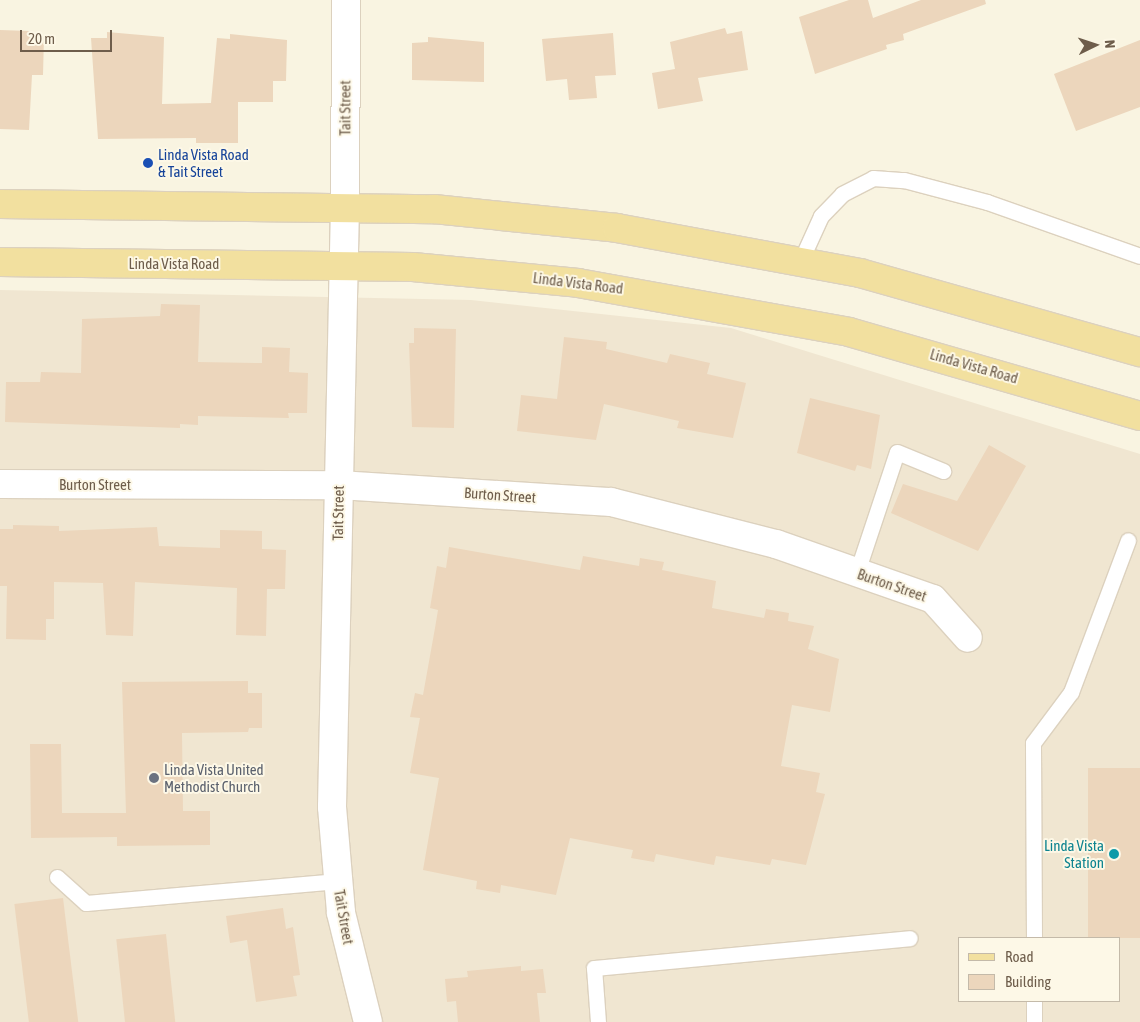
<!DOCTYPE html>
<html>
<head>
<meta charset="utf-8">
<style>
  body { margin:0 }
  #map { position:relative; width:1140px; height:1022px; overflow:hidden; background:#f9f4e1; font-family:"Asap Condensed",sans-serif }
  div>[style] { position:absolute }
  .residential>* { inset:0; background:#f0e6d1 }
  .building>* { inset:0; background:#ecd6bc; transform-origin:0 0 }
  .roads { filter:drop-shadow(1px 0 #dcd1be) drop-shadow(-1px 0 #dcd1be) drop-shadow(0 1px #dcd1be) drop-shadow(0 -1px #dcd1be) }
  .service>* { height:15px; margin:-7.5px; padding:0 7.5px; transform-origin:7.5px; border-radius:7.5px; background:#fff }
  .minor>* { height:28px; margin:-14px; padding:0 14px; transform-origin:14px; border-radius:14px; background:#fff }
  .tertiary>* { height:28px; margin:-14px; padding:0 14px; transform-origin:14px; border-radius:14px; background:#fff }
  .primary>* { height:28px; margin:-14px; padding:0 14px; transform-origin:14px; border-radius:14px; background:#f2e09f }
  .dots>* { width:14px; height:14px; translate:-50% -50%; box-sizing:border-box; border:2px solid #fdf8e7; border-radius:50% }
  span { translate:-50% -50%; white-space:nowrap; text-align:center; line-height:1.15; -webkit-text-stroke:4px #fdf8e7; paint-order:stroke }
  .street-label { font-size:15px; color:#6e5d4b }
  .transit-label { font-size:15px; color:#164399 }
  .left { translate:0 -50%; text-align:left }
  .worship-label { font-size:15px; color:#5b616d }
  .culture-label { font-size:15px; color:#0d838f }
  .right { translate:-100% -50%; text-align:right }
  .legend { position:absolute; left:958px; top:937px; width:162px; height:65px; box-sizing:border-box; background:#fdf8e7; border:1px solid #c4baa9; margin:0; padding:6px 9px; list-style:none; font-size:15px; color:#6e5d4b }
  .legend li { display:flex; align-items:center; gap:10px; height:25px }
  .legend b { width:25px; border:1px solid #c4baa9 }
  .north { position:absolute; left:1070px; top:20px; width:50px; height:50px; -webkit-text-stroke:4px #fdf8e7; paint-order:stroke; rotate:86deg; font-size:14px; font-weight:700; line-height:20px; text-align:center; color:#6e5d4b }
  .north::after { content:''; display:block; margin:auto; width:18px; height:22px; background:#6e5d4b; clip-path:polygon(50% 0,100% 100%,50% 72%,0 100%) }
  .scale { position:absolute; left:20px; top:30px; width:92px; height:22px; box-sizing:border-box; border:2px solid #6e5d4b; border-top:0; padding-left:6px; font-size:15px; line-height:18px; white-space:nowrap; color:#6e5d4b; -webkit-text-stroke:4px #fdf8e7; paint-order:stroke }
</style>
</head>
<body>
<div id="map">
  <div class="residential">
    <div style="clip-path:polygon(evenodd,0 290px,471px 300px,731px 328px,1140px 454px,1140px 1022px,0 1022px,0 290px,959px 938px,1119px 938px,1119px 1001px,959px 1001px,959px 938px)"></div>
  </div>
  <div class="building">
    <div style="clip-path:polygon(849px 0,868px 0,873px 18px,921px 0,985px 0,986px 4px,903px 34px,904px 40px,886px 45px,887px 49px,815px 74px,799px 17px)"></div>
    <div style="clip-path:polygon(725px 28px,727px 34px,742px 31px,748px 70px,698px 78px,703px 101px,658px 109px,652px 73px,675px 69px,670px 42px)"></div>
    <div style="clip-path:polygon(0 30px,29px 31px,29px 37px,44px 37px,43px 75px,32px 75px,29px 130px,0 129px)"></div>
    <div style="clip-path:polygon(107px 32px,164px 37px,162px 104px,211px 103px,217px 38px,230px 39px,230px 34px,287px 40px,286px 81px,273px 81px,273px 102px,238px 102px,238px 143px,196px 143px,196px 138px,98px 139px,91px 38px,107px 38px)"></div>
    <div style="clip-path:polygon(613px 33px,616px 75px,595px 76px,597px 98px,569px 100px,567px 79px,546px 81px,542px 39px)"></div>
    <div style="clip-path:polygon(428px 37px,484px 42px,484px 82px,412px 80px,412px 43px,428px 42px)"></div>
    <div style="clip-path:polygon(1140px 40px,1140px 107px,1076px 131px,1054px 74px)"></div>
    <div style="clip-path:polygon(161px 304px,200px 305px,198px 362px,262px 363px,262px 347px,290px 348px,289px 372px,308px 373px,307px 413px,288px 413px,289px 418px,198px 416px,198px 425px,180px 424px,180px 428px,5px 422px,6px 382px,40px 382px,41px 372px,81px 373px,82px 319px,160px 316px)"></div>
    <div style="clip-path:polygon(414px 328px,456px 329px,454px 428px,412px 427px,409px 343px,414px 343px)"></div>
    <div style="clip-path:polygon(564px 337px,607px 342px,606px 349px,667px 363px,670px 354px,710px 363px,707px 374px,746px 383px,733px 438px,677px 428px,679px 421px,604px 404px,596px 440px,517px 431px,521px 395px,557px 399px)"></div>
    <div style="clip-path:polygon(810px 398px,880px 415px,871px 469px,857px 465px,855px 471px,797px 453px)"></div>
    <div style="clip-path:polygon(989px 445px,1026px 466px,978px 551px,891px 513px,903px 484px,957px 501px)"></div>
    <div style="clip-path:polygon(13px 525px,59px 526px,59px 531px,157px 527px,159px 546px,220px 548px,220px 530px,262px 531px,262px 549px,286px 550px,285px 589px,267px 589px,266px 636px,236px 635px,237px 588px,135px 582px,133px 636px,106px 635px,103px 583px,54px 582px,54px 619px,46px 619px,46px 640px,6px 639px,7px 586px,0 586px,0 529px,13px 529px)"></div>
    <div style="clip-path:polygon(449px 547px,580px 570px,583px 556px,639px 566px,640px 558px,664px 562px,662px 570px,716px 581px,712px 608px,764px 618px,766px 609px,789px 613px,788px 621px,814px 626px,808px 649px,839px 659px,830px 712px,792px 705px,781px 766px,820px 773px,816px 792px,825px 794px,806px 865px,772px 859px,770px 865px,716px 856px,714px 865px,656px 854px,654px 862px,631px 858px,633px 850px,570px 838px,556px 895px,501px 885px,500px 893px,476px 889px,477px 881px,423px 870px,439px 778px,410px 773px,420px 718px,410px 717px,415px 693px,423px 695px,435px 628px,438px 610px,430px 608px,437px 566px,446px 568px)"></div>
    <div style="clip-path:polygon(248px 681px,248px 693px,262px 693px,262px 728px,249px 728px,248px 732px,182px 733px,183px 811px,210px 811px,210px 845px,117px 846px,117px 837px,31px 838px,30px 744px,61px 744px,62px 813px,126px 813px,122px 682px)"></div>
    <div style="left:1140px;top:768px;width:170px;height:52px;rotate:90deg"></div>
    <div style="left:63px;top:898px;width:125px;height:49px;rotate:83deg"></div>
    <div style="clip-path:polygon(283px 908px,286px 929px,293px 927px,300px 975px,293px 976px,297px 996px,256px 1002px,247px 940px,230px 943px,226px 916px)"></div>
    <div style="left:166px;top:934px;width:89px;height:50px;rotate:84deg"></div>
    <div style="clip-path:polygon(521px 966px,521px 971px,543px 969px,546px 993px,537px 993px,540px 1022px,458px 1022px,456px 1001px,447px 1002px,445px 979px,468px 977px,467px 971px)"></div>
  </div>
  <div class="roads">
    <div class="service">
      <div style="left:801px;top:260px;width:48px;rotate:-65.6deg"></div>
      <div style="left:821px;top:216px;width:30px;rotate:-46deg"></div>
      <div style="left:842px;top:194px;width:35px;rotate:-27deg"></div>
      <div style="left:873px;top:178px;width:31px;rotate:4deg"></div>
      <div style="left:904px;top:180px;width:86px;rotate:14.8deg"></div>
      <div style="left:987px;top:202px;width:162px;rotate:19.4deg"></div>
      <div style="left:857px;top:572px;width:126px;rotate:-71.6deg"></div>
      <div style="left:897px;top:452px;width:50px;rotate:22.4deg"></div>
      <div style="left:57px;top:877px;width:39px;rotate:42deg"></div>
      <div style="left:86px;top:903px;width:253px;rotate:-5deg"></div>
      <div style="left:1034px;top:938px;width:195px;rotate:-90.3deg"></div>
      <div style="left:1033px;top:743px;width:64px;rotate:-53.3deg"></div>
      <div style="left:1071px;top:692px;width:162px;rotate:-69.4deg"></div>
      <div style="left:1034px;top:1001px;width:21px;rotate:90deg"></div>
      <div style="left:598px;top:1022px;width:54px;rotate:-94.2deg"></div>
      <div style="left:594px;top:968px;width:317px;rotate:-5.4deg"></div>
    </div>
    <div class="minor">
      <div style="left:345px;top:206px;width:206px;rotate:-89.7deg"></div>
      <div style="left:0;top:484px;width:339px;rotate:0.2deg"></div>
      <div style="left:339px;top:485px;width:273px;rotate:3.6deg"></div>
      <div style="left:611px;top:502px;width:170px;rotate:14.3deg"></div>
      <div style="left:776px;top:544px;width:166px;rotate:19.3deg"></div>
      <div style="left:933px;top:599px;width:52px;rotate:48.1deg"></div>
    </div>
    <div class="tertiary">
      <div style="left:345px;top:206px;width:601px;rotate:91.24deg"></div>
      <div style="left:332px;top:807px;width:106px;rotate:85.1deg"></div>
      <div style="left:341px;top:913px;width:112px;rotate:76.1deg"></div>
    </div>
    <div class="primary">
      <div style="left:0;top:204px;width:434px;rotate:0.7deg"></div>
      <div style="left:434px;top:209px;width:184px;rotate:5.9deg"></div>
      <div style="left:617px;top:228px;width:247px;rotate:10.5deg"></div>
      <div style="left:860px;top:273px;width:291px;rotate:15.8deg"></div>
      <div style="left:0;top:262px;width:413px;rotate:0.7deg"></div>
      <div style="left:413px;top:267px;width:166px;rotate:5.5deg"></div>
      <div style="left:578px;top:283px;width:275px;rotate:10.2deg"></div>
      <div style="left:849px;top:332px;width:303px;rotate:16.1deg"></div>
    </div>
  </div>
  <div class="dots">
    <div style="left:148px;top:163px;background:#1a4fb4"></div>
    <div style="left:154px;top:778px;background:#6b7280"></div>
    <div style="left:1114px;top:854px;background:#0f9aa8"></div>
  </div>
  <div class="street-label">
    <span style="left:345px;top:108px;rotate:-90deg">Tait Street</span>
    <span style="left:174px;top:264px">Linda Vista Road</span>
    <span style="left:578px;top:283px;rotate:7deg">Linda Vista Road</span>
    <span style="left:974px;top:366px;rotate:16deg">Linda Vista Road</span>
    <span style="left:95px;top:485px">Burton Street</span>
    <span style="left:500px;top:495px;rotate:4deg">Burton Street</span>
    <span style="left:338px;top:513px;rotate:-89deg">Tait Street</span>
    <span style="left:892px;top:585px;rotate:19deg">Burton Street</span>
    <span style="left:344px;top:917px;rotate:80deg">Tait Street</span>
  </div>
  <div class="transit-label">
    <span class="left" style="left:158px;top:163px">Linda Vista Road<br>&amp; Tait Street</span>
  </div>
  <div class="worship-label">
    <span class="left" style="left:164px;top:778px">Linda Vista United<br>Methodist Church</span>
  </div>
  <div class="culture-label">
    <span class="right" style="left:1104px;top:854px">Linda Vista<br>Station</span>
  </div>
  <ul class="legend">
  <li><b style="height:6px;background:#f2e09f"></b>Road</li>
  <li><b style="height:14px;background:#ecd6bc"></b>Building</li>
  </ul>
  <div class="north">N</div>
  <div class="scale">20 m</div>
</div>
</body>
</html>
